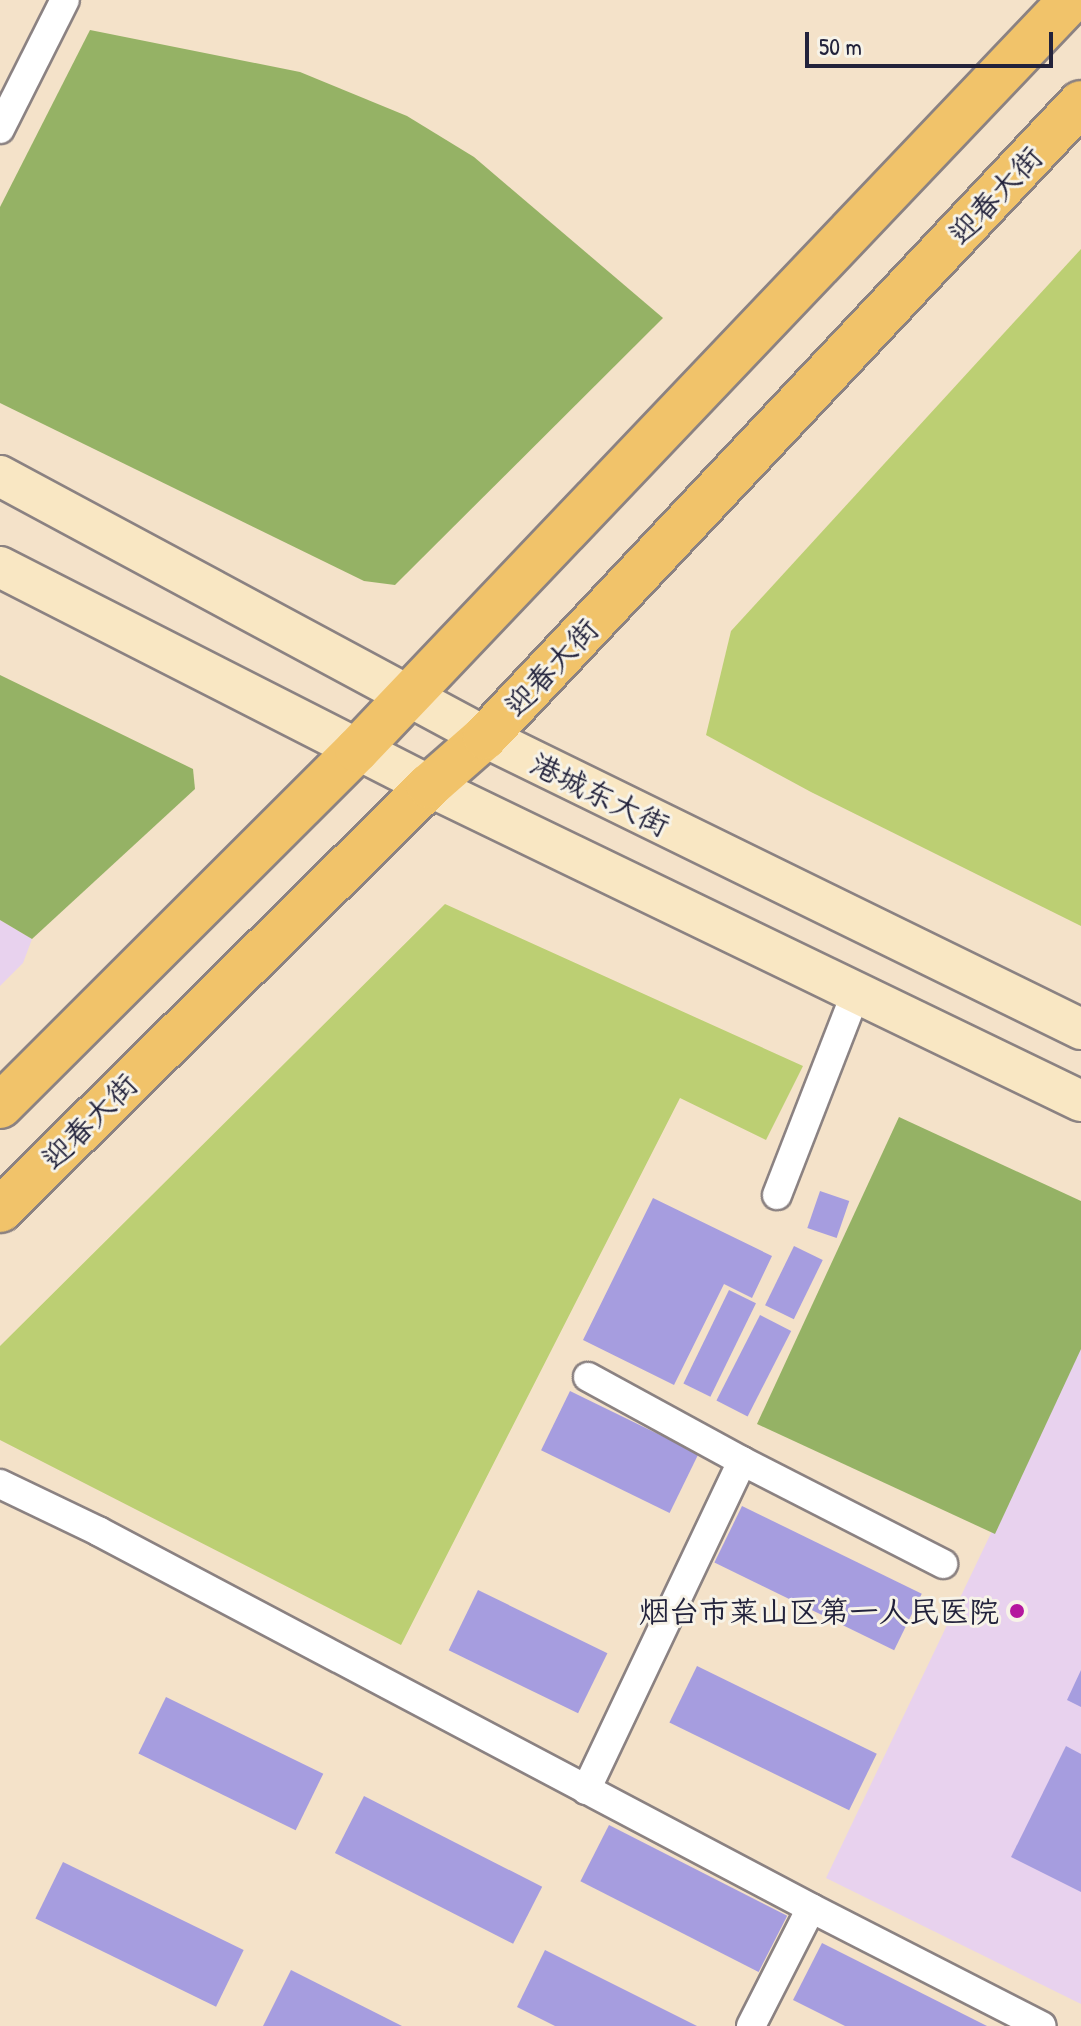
<!DOCTYPE html>
<html>
<head>
<meta charset="utf-8">
<style>
  body { margin:0 }
  #map { position:relative; width:1081px; height:2026px; overflow:hidden; background:#f4e2c9; font-family:"Patrick Hand","LXGW WenKai TC",sans-serif }
  div>[style] { position:absolute }
  .built>* { inset:0; background:#e8d2ee }
  .green>* { inset:0; background:#bccf73 }
  .forest>* { inset:0; background:#95b265 }
  .building>* { inset:0; background:#a69ddf; transform-origin:0 0 }
  .roads { filter:drop-shadow(2px 0 #8b8282) drop-shadow(-2px 0 #8b8282) drop-shadow(0 2px #8b8282) drop-shadow(0 -2px #8b8282) }
  .street>* { height:28px; margin:-14px; padding:0 14px; transform-origin:14px; border-radius:14px; background:#fff }
  .secondary>* { height:40px; margin:-20px; padding:0 20px; transform-origin:20px; border-radius:20px; background:#f9e7c3 }
  .primary>* { height:44px; margin:-22px; padding:0 22px; transform-origin:22px; border-radius:22px; background:#f1c36a }
  .dots>* { width:22px; height:22px; translate:-50% -50%; box-sizing:border-box; border:4px solid #f7f3e8; border-radius:50% }
  span { translate:-50% -50%; white-space:nowrap; text-align:center; line-height:1.15; -webkit-text-stroke:6px #f7f3e8; paint-order:stroke }
  .street-label { font-size:30px; color:#22223b }
  .poi-label { font-size:30px; color:#22223b }
  .right { translate:-100% -50%; text-align:right }
  .scale { position:absolute; left:805px; top:32px; width:248px; height:36px; box-sizing:border-box; border:4px solid #22223b; border-top:0; padding-left:10px; font-size:24px; line-height:28px; white-space:nowrap; color:#22223b; -webkit-text-stroke:6px #f7f3e8; paint-order:stroke }
</style>
</head>
<body>
<div id="map">
  <div class="built">
    <div style="clip-path:polygon(0 920px,32px 939px,23px 963px,0 986px)"></div>
    <div style="clip-path:polygon(1081px 1345px,1081px 2004px,826px 1878px)"></div>
  </div>
  <div class="green">
    <div style="clip-path:polygon(1081px 249px,1081px 926px,811px 792px,706px 735px,731px 631px)"></div>
    <div style="clip-path:polygon(445px 904px,803px 1066px,766px 1140px,680px 1098px,401px 1645px,0 1440px,0 1346px)"></div>
  </div>
  <div class="forest">
    <div style="clip-path:polygon(90px 30px,300px 72px,407px 116px,474px 157px,663px 318px,395px 585px,364px 581px,0 403px,0 207px)"></div>
    <div style="clip-path:polygon(0 675px,193px 769px,195px 789px,32px 939px,0 920px)"></div>
    <div style="clip-path:polygon(899px 1117px,1081px 1201px,1081px 1349px,995px 1534px,757px 1424px)"></div>
  </div>
  <div class="building">
    <div style="left:820px;top:1191px;width:31px;height:39px;rotate:19deg"></div>
    <div style="clip-path:polygon(653px 1198px,772px 1256px,752px 1298px,724px 1284px,674px 1385px,583px 1340px)"></div>
    <div style="left:794px;top:1246px;width:32px;height:66px;rotate:26deg"></div>
    <div style="left:729px;top:1290px;width:30px;height:104px;rotate:26deg"></div>
    <div style="left:760px;top:1315px;width:35px;height:96px;rotate:27deg"></div>
    <div style="left:570px;top:1391px;width:143px;height:66px;rotate:26deg"></div>
    <div style="left:742px;top:1506px;width:200px;height:63px;rotate:26deg"></div>
    <div style="left:478px;top:1590px;width:144px;height:67px;rotate:26deg"></div>
    <div style="left:697px;top:1666px;width:200px;height:63px;rotate:26deg"></div>
    <div style="clip-path:polygon(1081px 1670px,1081px 1707px,1067px 1700px)"></div>
    <div style="left:166px;top:1697px;width:175px;height:63px;rotate:26deg"></div>
    <div style="clip-path:polygon(1066px 1746px,1081px 1754px,1081px 1892px,1011px 1857px)"></div>
    <div style="left:364px;top:1796px;width:200px;height:64px;rotate:27deg"></div>
    <div style="left:609px;top:1825px;width:200px;height:63px;rotate:27deg"></div>
    <div style="left:63px;top:1862px;width:201px;height:63px;rotate:26deg"></div>
    <div style="clip-path:polygon(822px 1943px,987px 2026px,845px 2026px,793px 2000px)"></div>
    <div style="clip-path:polygon(545px 1950px,697px 2026px,555px 2026px,517px 2007px)"></div>
    <div style="clip-path:polygon(291px 1970px,402px 2026px,263px 2026px)"></div>
  </div>
  <div class="roads">
    <div class="street">
      <div style="left:0;top:129px;width:144px;rotate:-63.3deg"></div>
      <div style="left:777px;top:1195px;width:220px;rotate:-68.7deg"></div>
      <div style="left:588px;top:1377px;width:175px;rotate:28.6deg"></div>
      <div style="left:0;top:1484px;width:109px;rotate:25.6deg"></div>
      <div style="left:98px;top:1531px;width:807px;rotate:27.87deg"></div>
      <div style="left:811px;top:1908px;width:259px;rotate:27.1deg"></div>
      <div style="left:586px;top:1790px;width:364px;rotate:-64.6deg"></div>
      <div style="left:742px;top:1461px;width:226px;rotate:27.1deg"></div>
      <div style="left:751px;top:2026px;width:132px;rotate:-63deg"></div>
    </div>
    <div class="secondary">
      <div style="left:0;top:476px;width:551px;rotate:28.29deg"></div>
      <div style="left:485px;top:737px;width:664px;rotate:26.1deg"></div>
      <div style="left:0;top:567px;width:482px;rotate:27deg"></div>
      <div style="left:429px;top:786px;width:724px;rotate:25.79deg"></div>
    </div>
    <div class="primary">
      <div style="left:0;top:1106px;width:504px;rotate:-44.92deg"></div>
      <div style="left:357px;top:750px;width:1036px;rotate:-46.41deg"></div>
      <div style="left:0;top:1210px;width:603px;rotate:-44.66deg"></div>
      <div style="left:429px;top:786px;width:74px;rotate:-41.2deg"></div>
      <div style="left:485px;top:737px;width:870px;rotate:-46.77deg"></div>
    </div>
  </div>
  <div class="dots">
    <div style="left:1017px;top:1611px;background:#b5179e"></div>
  </div>
  <div class="street-label">
    <span style="left:995px;top:195px;rotate:-47deg">迎春大街</span>
    <span style="left:551px;top:667px;rotate:-47deg">迎春大街</span>
    <span style="left:600px;top:794px;rotate:26deg">港城东大街</span>
    <span style="left:89px;top:1121px;rotate:-45deg">迎春大街</span>
  </div>
  <div class="poi-label">
    <span class="right" style="left:999px;top:1611px">烟台市莱山区第一人民医院</span>
  </div>
  <div class="scale">50 m</div>
</div>
</body>
</html>
